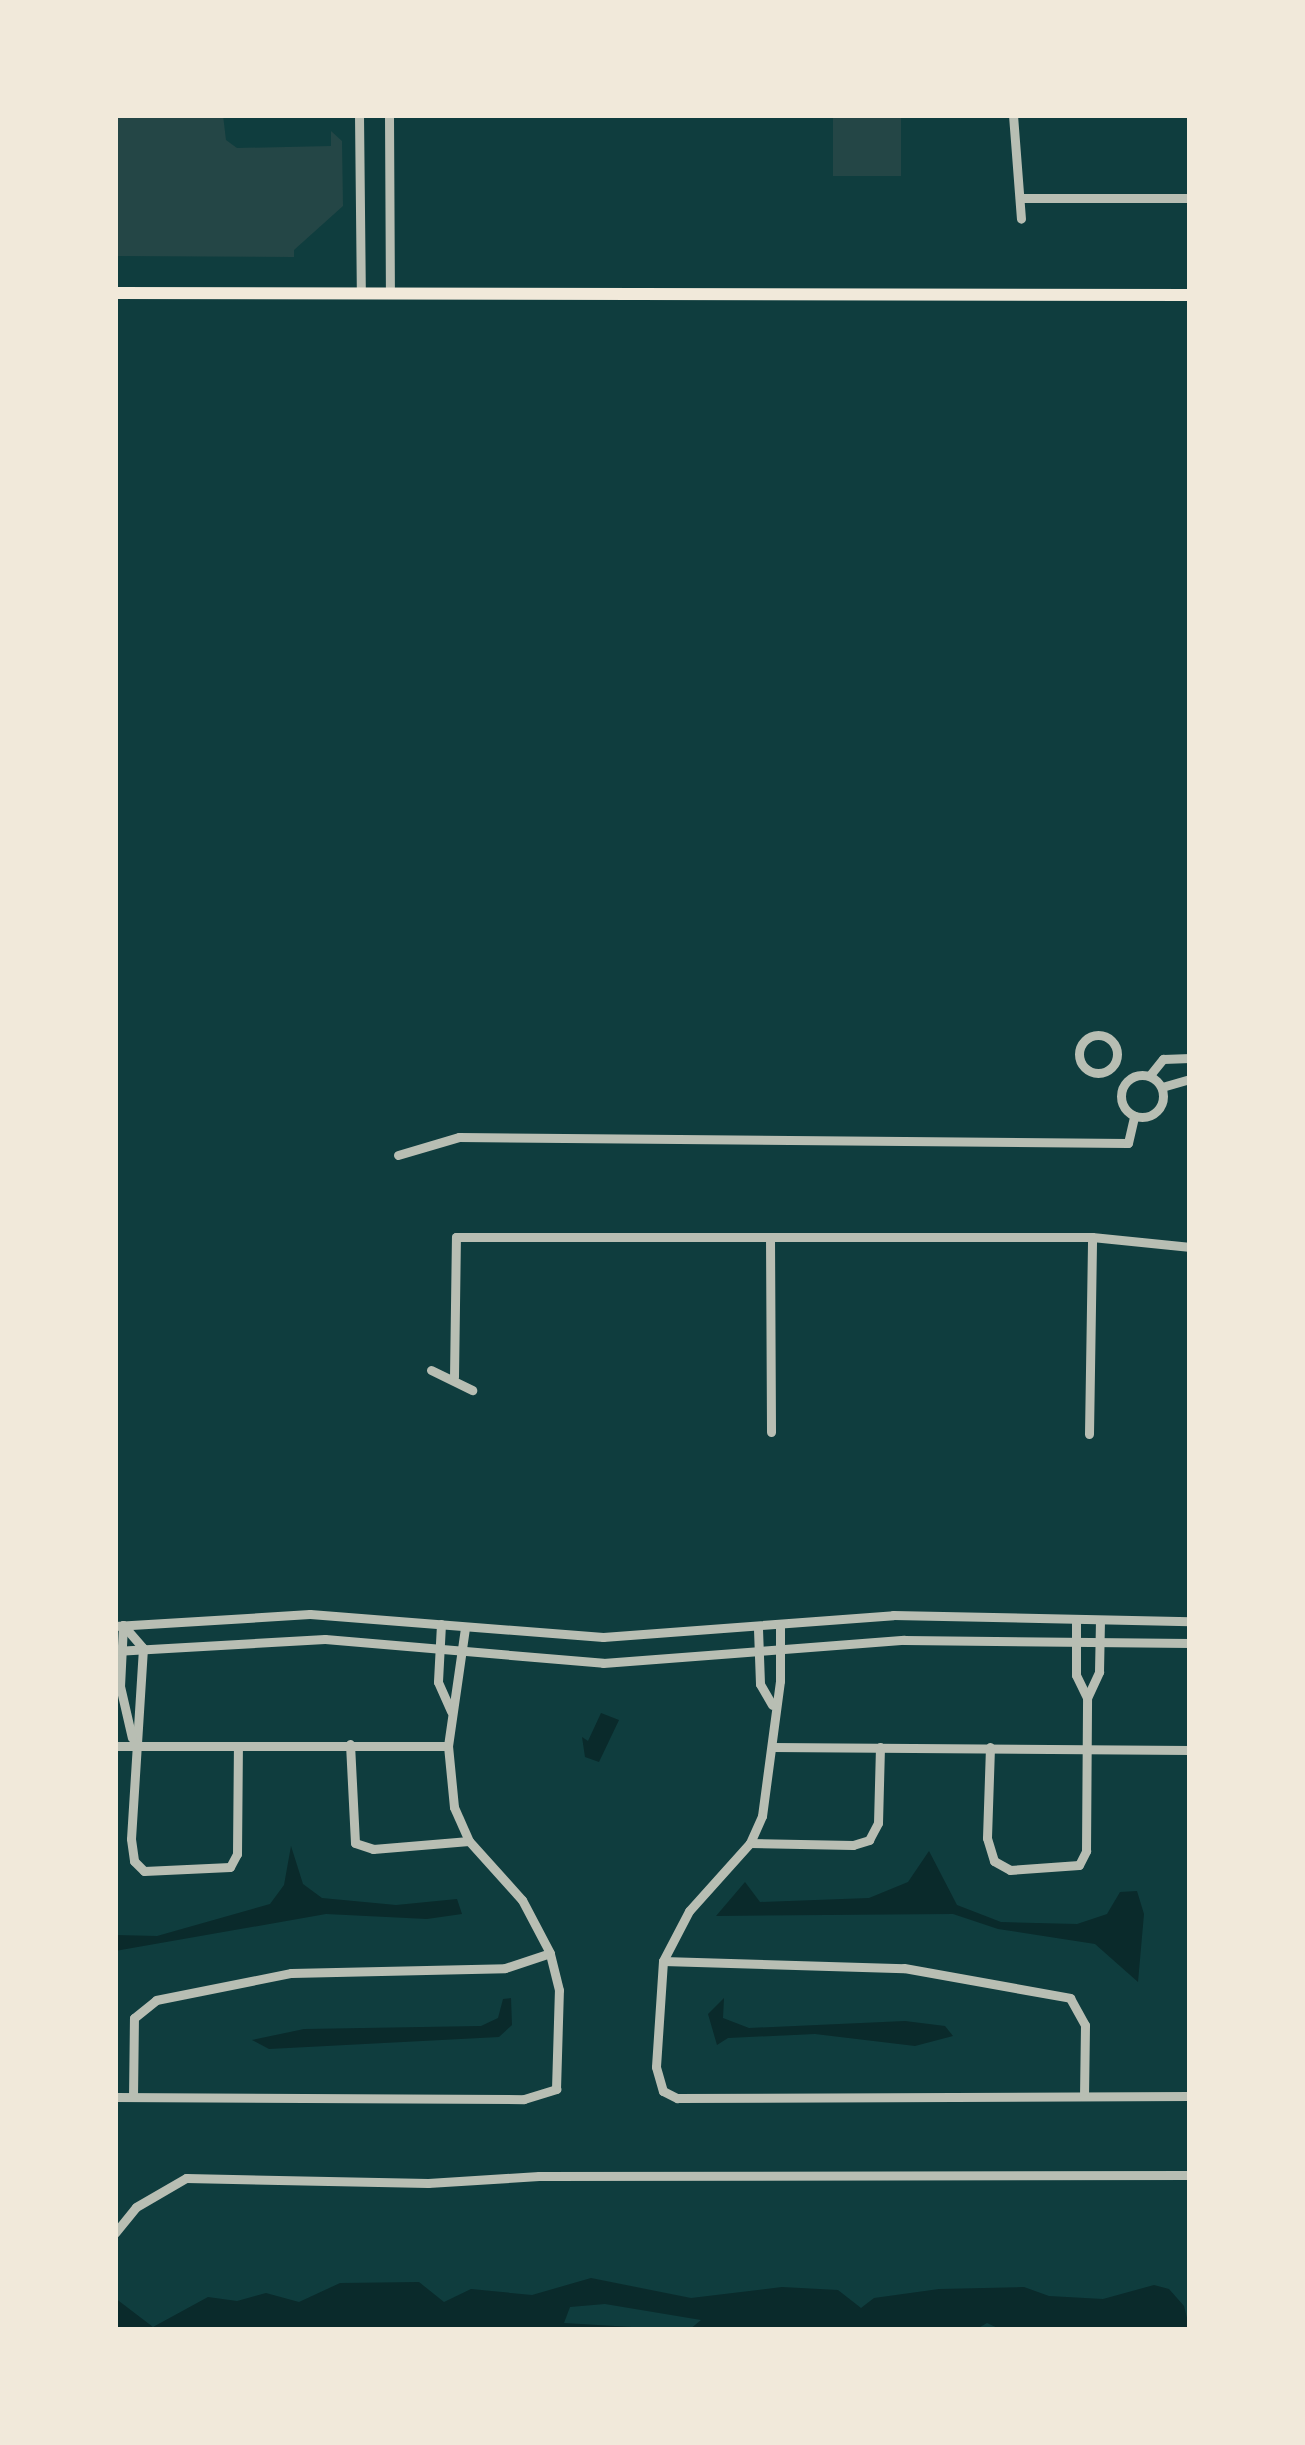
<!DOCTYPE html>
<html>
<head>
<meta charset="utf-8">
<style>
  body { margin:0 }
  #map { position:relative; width:1305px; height:2445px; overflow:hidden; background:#0f3d3e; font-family:Signika,sans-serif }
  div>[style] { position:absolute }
  .green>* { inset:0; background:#244646; transform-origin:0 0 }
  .water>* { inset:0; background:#0a2a2b }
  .minor>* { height:9px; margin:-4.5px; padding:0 4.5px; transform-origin:4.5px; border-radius:4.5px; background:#b8beb3 }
  .minor>.ring { margin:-4.5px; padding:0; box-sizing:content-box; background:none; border:9px solid #b8beb3; border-radius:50% }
  .secondary>* { height:12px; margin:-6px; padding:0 6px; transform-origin:6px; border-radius:6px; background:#f1e9da }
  span { translate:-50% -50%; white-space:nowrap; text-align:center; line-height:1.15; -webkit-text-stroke:8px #f1e9da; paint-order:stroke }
  .frame { position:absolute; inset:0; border:118px solid #f1e9da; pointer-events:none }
</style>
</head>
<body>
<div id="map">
  <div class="green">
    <div style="clip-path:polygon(115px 115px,223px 115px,226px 140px,237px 148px,331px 146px,331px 131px,342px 141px,343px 206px,294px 250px,294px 257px,115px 256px)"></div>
    <div style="left:833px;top:115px;width:68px;height:61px"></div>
  </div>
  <div class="water">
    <div style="clip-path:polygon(601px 1713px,619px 1720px,599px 1762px,585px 1757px,582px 1737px,588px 1741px)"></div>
    <div style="clip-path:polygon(291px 1846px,303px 1884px,322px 1898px,396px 1905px,457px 1899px,462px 1914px,427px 1919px,326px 1914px,115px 1951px,115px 1935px,157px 1936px,270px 1904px,284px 1885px)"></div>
    <div style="clip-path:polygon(929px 1851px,957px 1905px,1001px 1922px,1077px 1924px,1107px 1914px,1120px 1892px,1137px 1891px,1144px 1914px,1138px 1982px,1095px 1944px,998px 1929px,953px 1914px,716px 1916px,745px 1882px,760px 1902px,869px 1898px,908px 1882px)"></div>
    <div style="clip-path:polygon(511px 1998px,512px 2025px,499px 2037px,269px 2049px,252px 2040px,304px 2029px,481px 2026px,498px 2018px,503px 1999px)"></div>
    <div style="clip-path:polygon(724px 1998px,723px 2018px,749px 2028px,905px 2021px,945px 2026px,953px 2036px,915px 2046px,815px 2034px,728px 2038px,717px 2045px,708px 2014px)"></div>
    <div style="clip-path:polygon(591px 2278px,691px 2298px,782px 2287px,838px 2290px,861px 2308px,874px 2298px,939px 2289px,1024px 2287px,1049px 2296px,1103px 2299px,1154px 2285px,1169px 2289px,1184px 2306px,1190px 2330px,1002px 2330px,987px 2323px,975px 2330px,689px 2330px,701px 2320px,605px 2304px,570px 2307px,564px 2323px,683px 2330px,115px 2330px,115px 2298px,153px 2327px,208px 2297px,237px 2301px,266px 2293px,299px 2302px,340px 2283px,419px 2282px,444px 2302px,471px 2289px,532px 2295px)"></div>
  </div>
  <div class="minor">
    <div style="left:359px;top:115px;width:179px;rotate:89.4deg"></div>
    <div style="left:389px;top:115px;width:179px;rotate:89.7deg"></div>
    <div style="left:1013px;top:115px;width:104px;rotate:85.6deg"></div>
    <div style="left:1020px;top:198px;width:170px"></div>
    <div class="ring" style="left:1079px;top:1035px;width:29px;height:29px"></div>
    <div class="ring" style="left:1121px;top:1075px;width:33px;height:33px"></div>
    <div style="left:1150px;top:1075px;width:21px;rotate:-51deg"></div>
    <div style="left:1163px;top:1059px;width:27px;rotate:-2deg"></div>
    <div style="left:1162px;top:1087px;width:29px;rotate:-16deg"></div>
    <div style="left:398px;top:1155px;width:64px;rotate:-16.4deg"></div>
    <div style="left:459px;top:1137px;width:669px;rotate:0.51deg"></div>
    <div style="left:1128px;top:1143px;width:28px;rotate:-77deg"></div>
    <div style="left:770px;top:1237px;width:195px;rotate:89.7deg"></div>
    <div style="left:431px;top:1370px;width:46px;rotate:26deg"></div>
    <div style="left:454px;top:1377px;width:140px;rotate:-89.2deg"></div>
    <div style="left:456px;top:1237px;width:636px"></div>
    <div style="left:1092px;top:1237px;width:99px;rotate:5.8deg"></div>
    <div style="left:1089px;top:1434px;width:197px;rotate:-89.1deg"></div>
    <div style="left:1076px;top:1621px;width:54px;rotate:90deg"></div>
    <div style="left:1076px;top:1675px;width:25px;rotate:64deg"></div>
    <div style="left:441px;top:1624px;width:58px;rotate:93deg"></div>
    <div style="left:438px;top:1682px;width:32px;rotate:66deg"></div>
    <div style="left:123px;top:1625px;width:30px;rotate:49deg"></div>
    <div style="left:143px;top:1648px;width:191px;rotate:93.6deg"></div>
    <div style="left:131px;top:1839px;width:22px;rotate:82deg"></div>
    <div style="left:134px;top:1861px;width:14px;rotate:45deg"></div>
    <div style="left:144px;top:1871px;width:86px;rotate:-2.7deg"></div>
    <div style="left:230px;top:1867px;width:15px;rotate:-62deg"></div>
    <div style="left:237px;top:1854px;width:108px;rotate:-89.5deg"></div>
    <div style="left:123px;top:1625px;width:61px;rotate:92.8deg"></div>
    <div style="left:120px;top:1686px;width:53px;rotate:77deg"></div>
    <div style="left:115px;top:1626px;width:195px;rotate:-3.5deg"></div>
    <div style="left:310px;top:1614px;width:294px;rotate:4.5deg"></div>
    <div style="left:603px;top:1637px;width:291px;rotate:-4.3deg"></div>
    <div style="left:893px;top:1615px;width:297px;rotate:1.2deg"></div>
    <div style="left:780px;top:1627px;width:54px;rotate:90deg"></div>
    <div style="left:780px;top:1681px;width:136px;rotate:97.6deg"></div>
    <div style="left:762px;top:1816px;width:30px;rotate:114deg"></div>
    <div style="left:750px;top:1843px;width:91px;rotate:131.9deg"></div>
    <div style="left:689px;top:1911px;width:56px;rotate:117.5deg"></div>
    <div style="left:663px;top:1961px;width:106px;rotate:93.8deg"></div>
    <div style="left:656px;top:2067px;width:25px;rotate:74deg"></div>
    <div style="left:663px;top:2091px;width:16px;rotate:27deg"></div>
    <div style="left:677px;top:2098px;width:513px;rotate:-0.22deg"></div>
    <div style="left:758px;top:1629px;width:55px;rotate:87.9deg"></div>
    <div style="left:760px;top:1684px;width:24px;rotate:60deg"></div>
    <div style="left:115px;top:1651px;width:210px;rotate:-3.3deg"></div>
    <div style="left:325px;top:1639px;width:279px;rotate:4.9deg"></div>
    <div style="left:603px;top:1663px;width:302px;rotate:-4.4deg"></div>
    <div style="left:904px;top:1640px;width:286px;rotate:0.6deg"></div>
    <div style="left:350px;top:1744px;width:99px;rotate:87.1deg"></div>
    <div style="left:355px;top:1843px;width:19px;rotate:18deg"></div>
    <div style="left:373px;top:1849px;width:96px;rotate:-4.8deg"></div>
    <div style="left:115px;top:1746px;width:333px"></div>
    <div style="left:772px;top:1747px;width:418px;rotate:0.4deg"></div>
    <div style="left:990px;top:1747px;width:91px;rotate:91.9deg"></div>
    <div style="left:987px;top:1838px;width:24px;rotate:73deg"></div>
    <div style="left:994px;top:1861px;width:18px;rotate:29deg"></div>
    <div style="left:1010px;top:1870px;width:69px;rotate:-4.1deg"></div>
    <div style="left:1079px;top:1865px;width:16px;rotate:-63deg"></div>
    <div style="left:1086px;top:1851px;width:153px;rotate:-89.6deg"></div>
    <div style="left:1087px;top:1698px;width:29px;rotate:-65deg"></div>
    <div style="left:1099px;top:1672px;width:50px;rotate:-88.9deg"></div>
    <div style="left:750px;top:1843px;width:103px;rotate:1.1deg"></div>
    <div style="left:853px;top:1845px;width:17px;rotate:-17deg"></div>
    <div style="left:869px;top:1840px;width:19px;rotate:-62deg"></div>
    <div style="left:878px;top:1823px;width:76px;rotate:-88.5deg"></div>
    <div style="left:663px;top:1961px;width:241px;rotate:1.7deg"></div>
    <div style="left:904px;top:1968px;width:169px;rotate:10.2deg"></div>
    <div style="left:1070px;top:1998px;width:31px;rotate:61deg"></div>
    <div style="left:1085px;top:2025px;width:71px;rotate:90.8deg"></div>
    <div style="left:115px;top:2097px;width:409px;rotate:0.3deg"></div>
    <div style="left:524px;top:2099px;width:34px;rotate:-17deg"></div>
    <div style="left:556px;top:2089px;width:99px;rotate:-88.3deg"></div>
    <div style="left:559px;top:1990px;width:38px;rotate:-104deg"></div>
    <div style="left:550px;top:1953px;width:60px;rotate:-117.8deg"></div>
    <div style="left:522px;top:1900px;width:79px;rotate:-131.9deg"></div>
    <div style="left:469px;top:1841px;width:37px;rotate:-114deg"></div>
    <div style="left:454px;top:1807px;width:61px;rotate:-95.6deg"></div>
    <div style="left:448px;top:1746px;width:119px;rotate:-81.8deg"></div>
    <div style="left:133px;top:2097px;width:79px;rotate:-89.3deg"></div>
    <div style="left:134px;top:2018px;width:28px;rotate:-39deg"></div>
    <div style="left:156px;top:2000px;width:138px;rotate:-11.3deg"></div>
    <div style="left:291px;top:1973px;width:214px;rotate:-1.3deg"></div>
    <div style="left:505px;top:1968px;width:47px;rotate:-18.4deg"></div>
    <div style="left:115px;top:2233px;width:33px;rotate:-51deg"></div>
    <div style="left:136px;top:2207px;width:58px;rotate:-30.1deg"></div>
    <div style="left:186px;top:2178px;width:242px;rotate:1.2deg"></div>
    <div style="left:428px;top:2183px;width:111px;rotate:-3.6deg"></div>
    <div style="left:539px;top:2176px;width:651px;rotate:-0.09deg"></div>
  </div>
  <div class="secondary">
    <div style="left:115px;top:293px;width:1075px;rotate:0.11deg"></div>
  </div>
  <div class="frame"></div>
</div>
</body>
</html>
